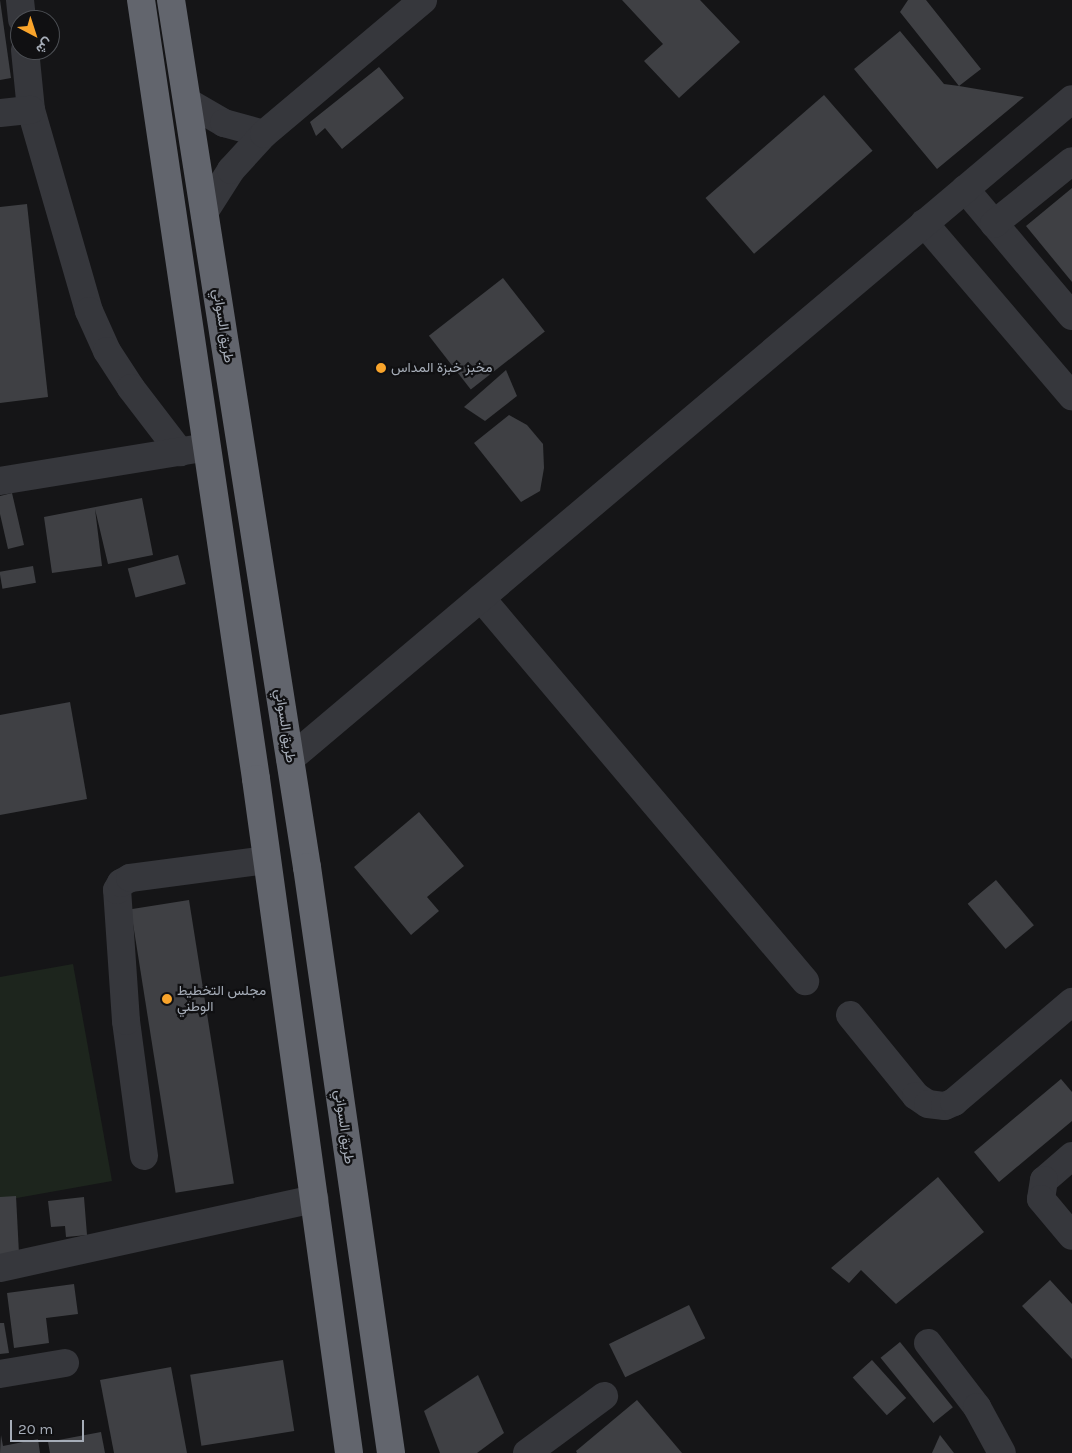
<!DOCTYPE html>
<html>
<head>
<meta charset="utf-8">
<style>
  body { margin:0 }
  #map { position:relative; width:1072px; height:1453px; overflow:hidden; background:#151517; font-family:Karla,Vazirmatn,sans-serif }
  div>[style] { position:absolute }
  .green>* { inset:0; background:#1d251d }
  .building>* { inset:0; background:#3f4044; transform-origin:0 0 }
  .minor>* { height:28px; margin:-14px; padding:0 14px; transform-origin:14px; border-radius:14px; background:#36373c }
  .highway>* { height:28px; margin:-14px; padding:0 14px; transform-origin:14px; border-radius:14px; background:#62656d }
  .dots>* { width:14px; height:14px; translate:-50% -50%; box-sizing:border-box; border:2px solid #101012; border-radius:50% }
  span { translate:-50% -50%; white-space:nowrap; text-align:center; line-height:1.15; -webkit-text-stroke:4.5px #101012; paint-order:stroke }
  .street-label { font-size:14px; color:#a6adb8 }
  .poi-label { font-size:14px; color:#a6adb8 }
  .left { translate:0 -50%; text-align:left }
  .north { position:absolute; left:10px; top:10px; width:50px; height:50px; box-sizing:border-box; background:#101012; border:1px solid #4c4f54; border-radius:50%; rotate:140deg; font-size:14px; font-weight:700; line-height:20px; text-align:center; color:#a6adb8 }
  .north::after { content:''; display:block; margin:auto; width:18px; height:22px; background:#f9a42b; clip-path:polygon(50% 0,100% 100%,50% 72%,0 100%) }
  .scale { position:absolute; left:10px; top:1420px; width:74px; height:22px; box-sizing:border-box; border:2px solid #a6adb8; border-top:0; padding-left:6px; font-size:15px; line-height:18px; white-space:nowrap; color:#a6adb8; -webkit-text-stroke:4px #101012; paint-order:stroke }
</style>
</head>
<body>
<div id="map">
  <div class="green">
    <div style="clip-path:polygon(73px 964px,112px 1181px,0 1201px,0 977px)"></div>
  </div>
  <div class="building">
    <div style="clip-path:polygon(0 0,11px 78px,0 80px)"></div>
    <div style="clip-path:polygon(622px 0,700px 0,740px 42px,679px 98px,644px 61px,663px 44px)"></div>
    <div style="clip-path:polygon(908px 0,926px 0,981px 69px,959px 86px,1024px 97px,937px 169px,854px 69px,900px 31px,944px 84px,959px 86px,900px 12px)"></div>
    <div style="clip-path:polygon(379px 67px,404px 98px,342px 149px,325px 128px,316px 136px,310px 122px)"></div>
    <div style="left:824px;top:95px;width:74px;height:157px;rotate:49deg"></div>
    <div style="clip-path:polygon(1072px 188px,1072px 282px,1026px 226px)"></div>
    <div style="clip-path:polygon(27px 204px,48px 397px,0 403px,0 207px)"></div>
    <div style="left:503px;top:278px;width:68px;height:94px;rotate:52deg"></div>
    <div style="clip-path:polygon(506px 370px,517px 396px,485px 421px,464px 407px)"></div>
    <div style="clip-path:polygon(509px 415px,527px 425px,543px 444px,544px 468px,540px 491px,521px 502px,474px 443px)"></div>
    <div style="clip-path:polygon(12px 493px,24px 545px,8px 549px,0 514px,0 496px)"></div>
    <div style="clip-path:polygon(142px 498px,153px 555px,108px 564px,95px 509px,102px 566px,52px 573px,44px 517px)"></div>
    <div style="left:178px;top:555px;width:30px;height:52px;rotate:75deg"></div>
    <div style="left:33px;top:566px;width:17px;height:34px;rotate:80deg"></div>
    <div style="clip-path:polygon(70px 702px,87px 799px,0 815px,0 715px)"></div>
    <div style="clip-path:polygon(419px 812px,464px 866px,427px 897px,439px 911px,411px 935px,354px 867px)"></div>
    <div style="left:996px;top:880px;width:59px;height:37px;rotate:50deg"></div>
    <div style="left:189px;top:900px;width:287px;height:59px;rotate:81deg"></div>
    <div style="clip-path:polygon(1061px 1079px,1072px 1092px,1072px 1121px,999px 1182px,974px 1152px)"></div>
    <div style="clip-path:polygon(938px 1177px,984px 1232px,896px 1304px,861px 1270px,849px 1283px,831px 1268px)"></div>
    <div style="clip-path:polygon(16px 1196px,19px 1254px,0 1255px,0 1197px)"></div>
    <div style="clip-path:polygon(84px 1197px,87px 1235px,66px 1237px,65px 1226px,51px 1227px,48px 1201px)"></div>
    <div style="clip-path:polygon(1050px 1280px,1072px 1304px,1072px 1359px,1022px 1306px)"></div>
    <div style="clip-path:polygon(74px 1284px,78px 1314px,46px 1318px,49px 1343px,14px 1348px,7px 1293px)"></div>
    <div style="left:689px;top:1305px;width:37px;height:89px;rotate:64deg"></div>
    <div style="clip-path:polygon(0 1323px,4px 1323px,9px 1353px,0 1354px)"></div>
    <div style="left:900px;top:1342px;width:84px;height:25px;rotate:51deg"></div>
    <div style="left:283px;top:1360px;width:72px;height:94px;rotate:81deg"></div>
    <div style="left:872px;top:1360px;width:51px;height:26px;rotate:48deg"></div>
    <div style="clip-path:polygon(171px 1367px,187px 1453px,114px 1453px,100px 1380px)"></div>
    <div style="clip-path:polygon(478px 1375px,504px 1433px,477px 1453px,440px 1453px,424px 1411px)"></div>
    <div style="clip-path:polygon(637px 1400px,682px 1453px,577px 1453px,576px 1451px)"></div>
    <div style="clip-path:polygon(101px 1432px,105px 1453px,50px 1453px,48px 1442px)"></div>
    <div style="clip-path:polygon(1px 1435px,3px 1446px,38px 1439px,40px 1453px,0 1453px)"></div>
    <div style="clip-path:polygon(940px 1435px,954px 1453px,932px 1453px)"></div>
  </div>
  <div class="minor">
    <div style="left:20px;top:0;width:20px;rotate:84deg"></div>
    <div style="left:25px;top:50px;width:60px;rotate:84.3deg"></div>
    <div style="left:31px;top:110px;width:209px;rotate:73.9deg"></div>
    <div style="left:89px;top:311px;width:44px;rotate:65.8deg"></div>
    <div style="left:107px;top:351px;width:44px;rotate:57deg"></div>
    <div style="left:131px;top:388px;width:81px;rotate:52.6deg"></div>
    <div style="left:188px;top:102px;width:42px;rotate:30.3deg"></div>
    <div style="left:224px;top:123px;width:41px;rotate:15.4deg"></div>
    <div style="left:0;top:113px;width:31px;rotate:-6deg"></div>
    <div style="left:965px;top:189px;width:166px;rotate:49.9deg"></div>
    <div style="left:205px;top:211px;width:49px;rotate:-57.6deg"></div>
    <div style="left:231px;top:170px;width:49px;rotate:-47.5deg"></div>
    <div style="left:264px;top:134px;width:208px;rotate:-40.1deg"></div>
    <div style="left:924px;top:223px;width:228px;rotate:49.5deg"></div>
    <div style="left:994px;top:224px;width:100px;rotate:-38.9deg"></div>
    <div style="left:0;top:481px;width:199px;rotate:-9.3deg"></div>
    <div style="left:481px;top:598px;width:502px;rotate:49.77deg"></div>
    <div style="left:290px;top:759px;width:1023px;rotate:-40.16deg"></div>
    <div style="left:850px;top:1015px;width:104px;rotate:50.8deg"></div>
    <div style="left:916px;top:1096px;width:14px;rotate:34deg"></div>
    <div style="left:928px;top:1104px;width:17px;rotate:7deg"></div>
    <div style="left:945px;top:1106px;width:10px;rotate:-24deg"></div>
    <div style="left:954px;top:1102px;width:155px;rotate:-40.3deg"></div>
    <div style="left:144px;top:1156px;width:136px;rotate:-97.6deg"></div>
    <div style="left:126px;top:1021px;width:131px;rotate:-93.9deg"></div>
    <div style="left:117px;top:890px;width:8px;rotate:-60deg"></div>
    <div style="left:121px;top:883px;width:10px;rotate:-29deg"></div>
    <div style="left:130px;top:878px;width:138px;rotate:-7.5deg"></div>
    <div style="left:1072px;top:1156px;width:37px;rotate:139deg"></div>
    <div style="left:1044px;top:1180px;width:19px;rotate:99deg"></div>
    <div style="left:1041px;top:1199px;width:48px;rotate:50deg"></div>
    <div style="left:0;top:1268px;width:322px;rotate:-12.4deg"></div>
    <div style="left:928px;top:1343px;width:81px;rotate:52.6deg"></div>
    <div style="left:977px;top:1407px;width:52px;rotate:61.5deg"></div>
    <div style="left:0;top:1374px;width:66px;rotate:-9.6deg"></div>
    <div style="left:527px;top:1453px;width:96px;rotate:-36.5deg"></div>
  </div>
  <div class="highway">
    <div style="left:141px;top:0;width:787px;rotate:81.6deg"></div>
    <div style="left:256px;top:779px;width:680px;rotate:82.14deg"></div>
    <div style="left:171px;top:0;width:878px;rotate:81.09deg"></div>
    <div style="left:307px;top:867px;width:592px;rotate:81.84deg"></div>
  </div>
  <div class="dots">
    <div style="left:381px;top:368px;background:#f9a42b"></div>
    <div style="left:167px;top:999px;background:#f9a42b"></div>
  </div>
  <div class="street-label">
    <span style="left:223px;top:326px;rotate:81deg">طريق السواني</span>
    <span style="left:285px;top:726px;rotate:81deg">طريق السواني</span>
    <span style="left:344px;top:1127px;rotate:82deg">طريق السواني</span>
  </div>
  <div class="poi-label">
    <span class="left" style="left:391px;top:368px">مخبز خبزة المداس</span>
    <span class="left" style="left:177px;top:999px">مجلس التخطيط<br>الوطني</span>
  </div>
  <div class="north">ش</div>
  <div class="scale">20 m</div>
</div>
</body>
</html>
